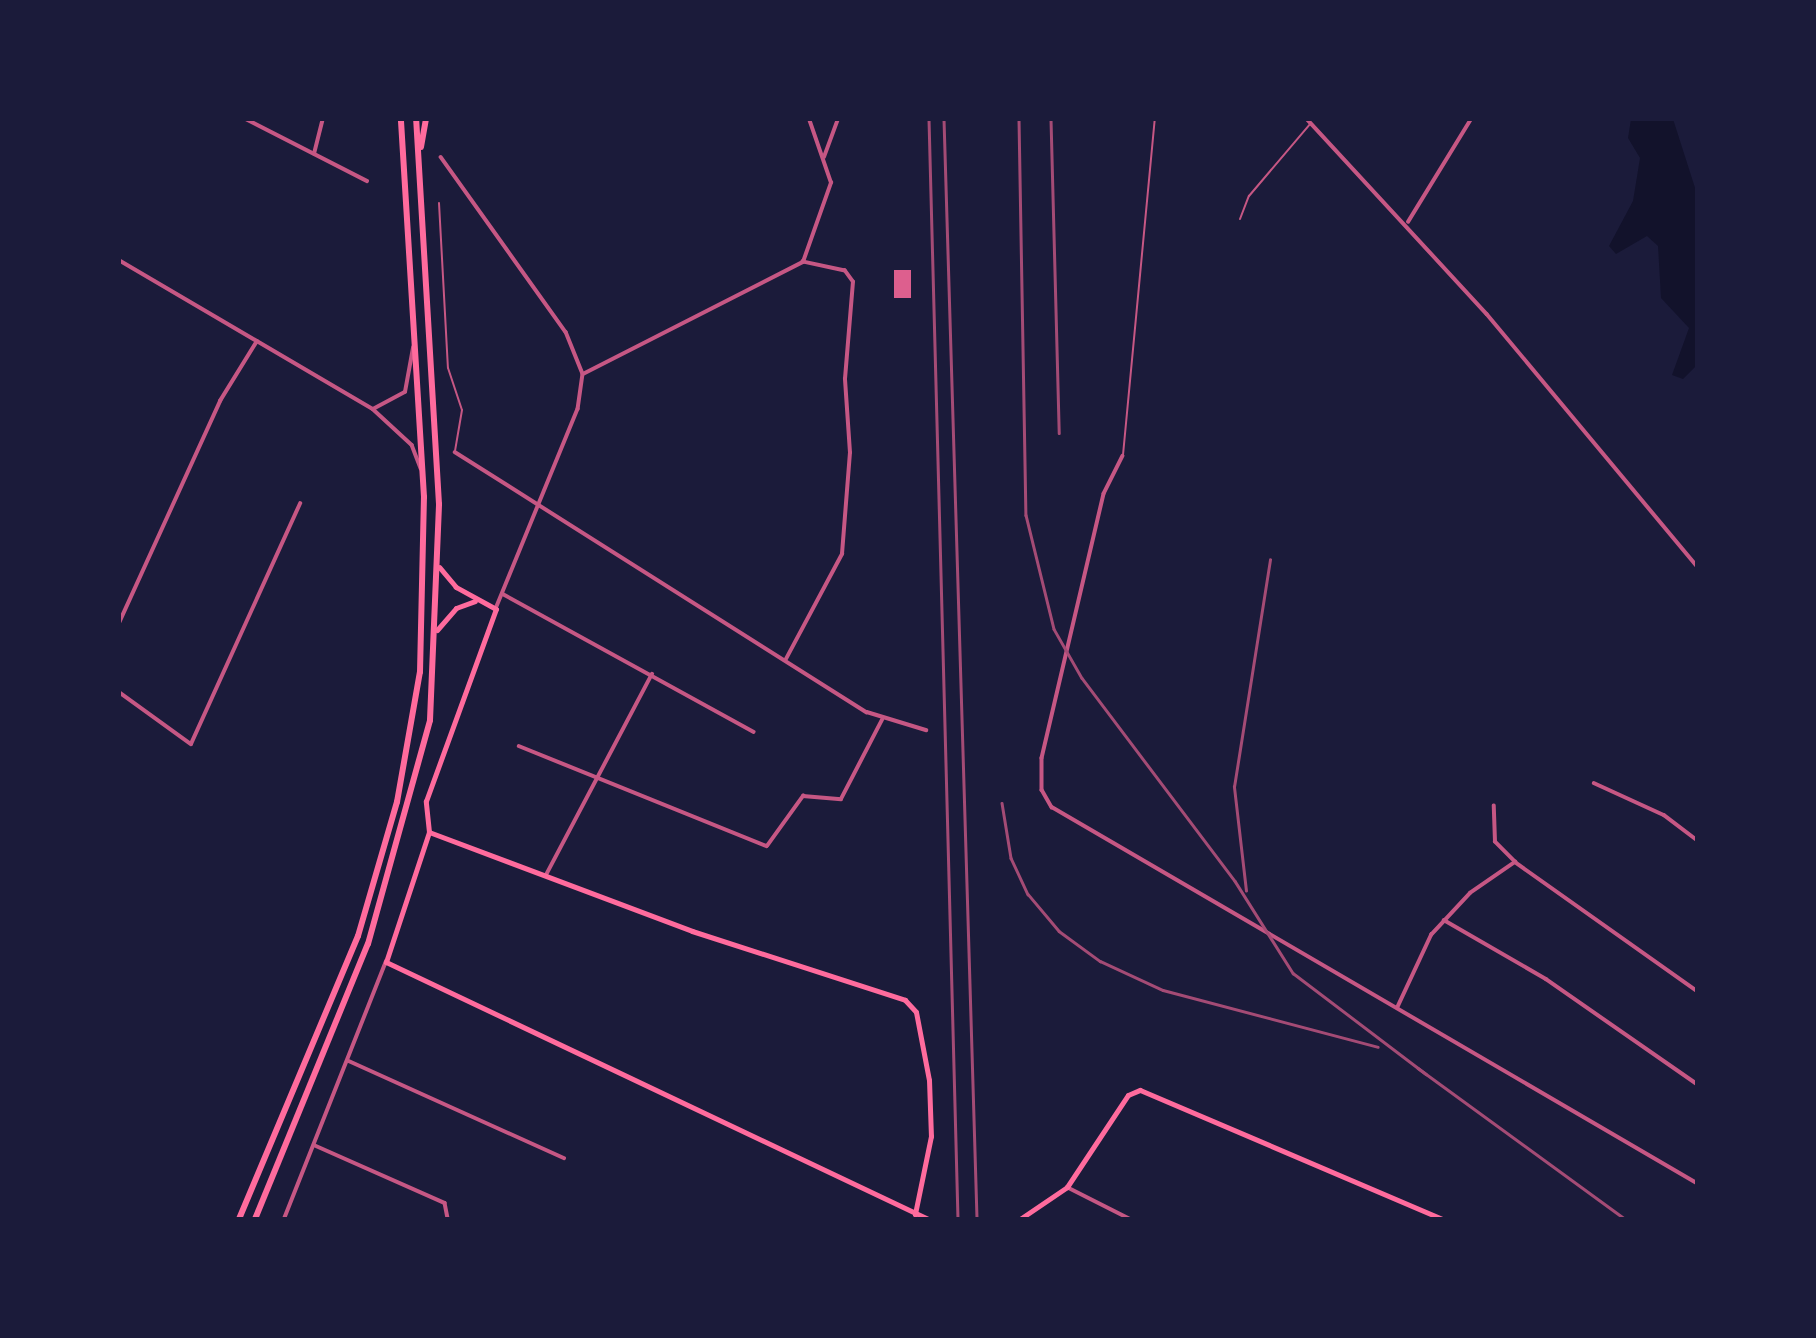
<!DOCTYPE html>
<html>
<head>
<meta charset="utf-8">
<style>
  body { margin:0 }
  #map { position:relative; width:1816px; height:1338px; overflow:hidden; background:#1b1b3a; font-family:"Exo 2",sans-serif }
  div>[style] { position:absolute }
  .water>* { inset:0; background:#12122b }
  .building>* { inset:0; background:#dd5f8e; transform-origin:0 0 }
  .service>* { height:2px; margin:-1px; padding:0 1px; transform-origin:1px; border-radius:1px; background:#c65784 }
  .minor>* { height:3.5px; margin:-1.75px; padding:0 1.75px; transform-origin:1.75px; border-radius:1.75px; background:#c65784 }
  .secondary>* { height:5px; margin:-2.5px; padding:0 2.5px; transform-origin:2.5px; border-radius:2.5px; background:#ff6b9d }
  .trunk>* { height:6px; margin:-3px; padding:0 3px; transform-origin:3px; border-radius:3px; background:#ff6b9d }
  .rail>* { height:2.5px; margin:-1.25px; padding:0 1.25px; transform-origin:1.25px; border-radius:1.25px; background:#a44b75 }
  span { translate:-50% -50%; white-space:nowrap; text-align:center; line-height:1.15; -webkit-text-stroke:5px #1b1b3a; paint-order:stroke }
  .frame { position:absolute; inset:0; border:121px solid #1b1b3a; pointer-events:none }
</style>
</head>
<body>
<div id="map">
  <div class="water">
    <div style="clip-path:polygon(1631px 119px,1673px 119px,1697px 194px,1697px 365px,1683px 379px,1672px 375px,1689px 328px,1661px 298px,1658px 246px,1647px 236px,1616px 254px,1609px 246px,1633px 201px,1640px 158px,1628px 138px)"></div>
  </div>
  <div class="building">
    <div style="left:894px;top:270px;width:17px;height:28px"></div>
  </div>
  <div class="service">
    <div style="left:439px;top:203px;width:165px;rotate:86.9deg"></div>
    <div style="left:448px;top:368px;width:44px;rotate:71.6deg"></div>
    <div style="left:462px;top:410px;width:42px;rotate:99.7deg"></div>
    <div style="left:1240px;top:219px;width:25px;rotate:-69deg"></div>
    <div style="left:1249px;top:196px;width:94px;rotate:-49.7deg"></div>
    <div style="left:1123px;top:455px;width:338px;rotate:-84.6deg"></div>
  </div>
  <div class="minor">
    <div style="left:246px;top:119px;width:136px;rotate:27.1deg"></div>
    <div style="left:1307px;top:119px;width:265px;rotate:47.3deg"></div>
    <div style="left:1487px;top:314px;width:328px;rotate:50.2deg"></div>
    <div style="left:314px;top:154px;width:36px;rotate:-76deg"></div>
    <div style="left:441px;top:157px;width:215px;rotate:54.5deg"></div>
    <div style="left:566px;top:332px;width:45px;rotate:68deg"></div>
    <div style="left:583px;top:374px;width:35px;rotate:98deg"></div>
    <div style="left:578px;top:409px;width:216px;rotate:112.3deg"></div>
    <div style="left:824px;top:157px;width:40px;rotate:-69.8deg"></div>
    <div style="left:1408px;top:222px;width:121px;rotate:-58.5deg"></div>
    <div style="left:119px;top:260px;width:294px;rotate:30.4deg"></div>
    <div style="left:373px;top:409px;width:53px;rotate:42.7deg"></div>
    <div style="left:412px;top:445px;width:25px;rotate:69deg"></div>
    <div style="left:583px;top:374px;width:247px;rotate:-27deg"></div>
    <div style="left:803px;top:262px;width:84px;rotate:-70.5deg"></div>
    <div style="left:831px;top:183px;width:68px;rotate:-109deg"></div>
    <div style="left:373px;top:409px;width:36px;rotate:-28deg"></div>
    <div style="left:405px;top:392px;width:45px;rotate:-79.7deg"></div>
    <div style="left:455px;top:452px;width:487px;rotate:32.3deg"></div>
    <div style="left:867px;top:712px;width:62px;rotate:17deg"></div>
    <div style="left:1123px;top:456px;width:42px;rotate:116.6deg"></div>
    <div style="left:1104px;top:494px;width:271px;rotate:103.2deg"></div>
    <div style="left:1042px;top:758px;width:32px;rotate:90deg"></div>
    <div style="left:1042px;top:790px;width:20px;rotate:60deg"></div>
    <div style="left:1052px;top:807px;width:747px;rotate:30.24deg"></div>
    <div style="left:503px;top:594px;width:286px;rotate:28.8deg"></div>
    <div style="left:119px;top:623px;width:244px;rotate:-65.5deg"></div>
    <div style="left:220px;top:401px;width:70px;rotate:-58.3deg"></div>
    <div style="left:786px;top:659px;width:119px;rotate:-61.9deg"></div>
    <div style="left:842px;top:554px;width:101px;rotate:-85.5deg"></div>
    <div style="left:850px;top:453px;width:74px;rotate:-93.9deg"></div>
    <div style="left:845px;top:379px;width:97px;rotate:-85.3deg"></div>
    <div style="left:853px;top:282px;width:14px;rotate:-126deg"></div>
    <div style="left:845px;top:271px;width:43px;rotate:-167.9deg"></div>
    <div style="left:119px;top:692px;width:89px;rotate:35.8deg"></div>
    <div style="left:191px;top:744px;width:264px;rotate:-65.6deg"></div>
    <div style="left:519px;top:746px;width:267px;rotate:22deg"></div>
    <div style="left:767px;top:846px;width:62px;rotate:-54.2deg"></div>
    <div style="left:803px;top:796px;width:38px;rotate:5deg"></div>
    <div style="left:841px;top:799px;width:89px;rotate:-62.6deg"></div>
    <div style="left:1594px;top:783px;width:77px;rotate:24.6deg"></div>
    <div style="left:1664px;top:815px;width:41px;rotate:37.1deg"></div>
    <div style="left:1515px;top:862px;width:223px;rotate:35.3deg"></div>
    <div style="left:546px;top:875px;width:227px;rotate:-62.2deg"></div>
    <div style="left:1444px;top:920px;width:118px;rotate:30deg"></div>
    <div style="left:1546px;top:979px;width:184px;rotate:34.8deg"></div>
    <div style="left:1397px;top:1008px;width:81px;rotate:-65deg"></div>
    <div style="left:1431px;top:935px;width:57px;rotate:-47.1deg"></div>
    <div style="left:1470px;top:893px;width:55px;rotate:-34.6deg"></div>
    <div style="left:1515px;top:862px;width:28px;rotate:-135deg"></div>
    <div style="left:1495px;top:842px;width:36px;rotate:-92deg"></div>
    <div style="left:349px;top:1061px;width:236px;rotate:24.3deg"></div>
    <div style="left:314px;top:1145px;width:143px;rotate:23.9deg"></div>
    <div style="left:445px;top:1203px;width:16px;rotate:79deg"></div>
    <div style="left:1067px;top:1187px;width:71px;rotate:26.9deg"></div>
    <div style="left:284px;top:1219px;width:277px;rotate:-68.4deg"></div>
  </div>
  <div class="secondary">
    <div style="left:437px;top:630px;width:29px;rotate:-49deg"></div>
    <div style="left:456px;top:608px;width:20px;rotate:-20deg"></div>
    <div style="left:429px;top:832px;width:137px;rotate:108.3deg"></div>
    <div style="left:386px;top:962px;width:600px;rotate:25.37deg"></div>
    <div style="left:429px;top:832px;width:281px;rotate:20.6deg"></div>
    <div style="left:692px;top:931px;width:224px;rotate:17.9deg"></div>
    <div style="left:905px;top:1000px;width:16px;rotate:47deg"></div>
    <div style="left:916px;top:1012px;width:69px;rotate:79.2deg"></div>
    <div style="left:929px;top:1080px;width:56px;rotate:88deg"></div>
    <div style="left:931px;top:1136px;width:80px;rotate:101.6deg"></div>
    <div style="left:429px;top:832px;width:31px;rotate:-96deg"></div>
    <div style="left:426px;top:801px;width:204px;rotate:-70deg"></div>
    <div style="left:496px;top:609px;width:46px;rotate:-151.2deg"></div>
    <div style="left:456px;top:587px;width:26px;rotate:-130deg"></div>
    <div style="left:1020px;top:1219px;width:57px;rotate:-34.2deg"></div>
    <div style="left:1067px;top:1187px;width:110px;rotate:-56.5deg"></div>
    <div style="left:1128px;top:1095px;width:13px;rotate:-23deg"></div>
    <div style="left:1140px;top:1090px;width:328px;rotate:23.1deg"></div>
  </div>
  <div class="trunk">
    <div style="left:421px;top:147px;width:28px;rotate:-80deg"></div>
    <div style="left:239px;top:1219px;width:307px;rotate:-67.2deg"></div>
    <div style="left:358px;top:936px;width:140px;rotate:-73.8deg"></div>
    <div style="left:397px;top:802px;width:132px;rotate:-80deg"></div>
    <div style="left:420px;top:672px;width:175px;rotate:-88.7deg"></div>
    <div style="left:424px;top:497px;width:379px;rotate:-93.5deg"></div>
    <div style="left:255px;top:1219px;width:297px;rotate:-67.7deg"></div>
    <div style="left:368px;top:944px;width:232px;rotate:-74.5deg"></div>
    <div style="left:430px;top:720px;width:216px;rotate:-87.6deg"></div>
    <div style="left:439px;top:504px;width:386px;rotate:-93.4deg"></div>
  </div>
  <div class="rail">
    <div style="left:929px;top:119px;width:1100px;rotate:88.49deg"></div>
    <div style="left:944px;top:119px;width:1100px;rotate:88.28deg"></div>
    <div style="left:1019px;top:119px;width:396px;rotate:89deg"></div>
    <div style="left:1026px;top:515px;width:117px;rotate:76.2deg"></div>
    <div style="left:1054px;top:629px;width:56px;rotate:60.3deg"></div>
    <div style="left:1082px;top:678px;width:254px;rotate:53deg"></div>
    <div style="left:1235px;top:881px;width:109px;rotate:57.8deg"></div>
    <div style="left:1293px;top:973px;width:167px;rotate:37.2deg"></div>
    <div style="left:1051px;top:119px;width:314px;rotate:88.5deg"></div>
    <div style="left:1002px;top:803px;width:56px;rotate:80.7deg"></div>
    <div style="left:1011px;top:858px;width:40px;rotate:65deg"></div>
    <div style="left:1028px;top:894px;width:48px;rotate:50deg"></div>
    <div style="left:1059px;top:931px;width:51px;rotate:36.2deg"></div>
    <div style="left:1100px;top:961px;width:69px;rotate:24.7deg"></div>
    <div style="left:1163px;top:990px;width:222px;rotate:14.8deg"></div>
    <div style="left:1246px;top:891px;width:105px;rotate:-96.6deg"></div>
    <div style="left:1234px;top:787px;width:230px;rotate:-81deg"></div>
    <div style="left:1418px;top:1068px;width:256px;rotate:36.1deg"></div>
  </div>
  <div class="frame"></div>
</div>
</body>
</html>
